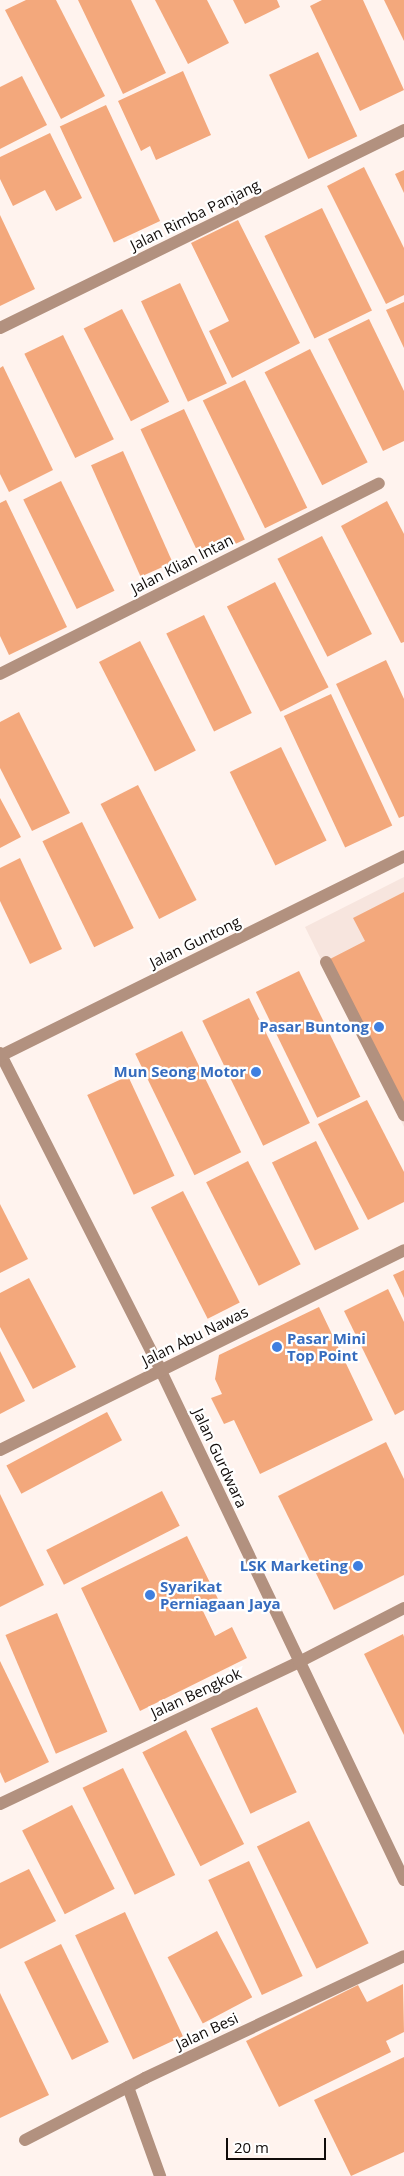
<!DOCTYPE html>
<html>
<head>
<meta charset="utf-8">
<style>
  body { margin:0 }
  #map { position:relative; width:404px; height:2176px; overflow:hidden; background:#fff3ee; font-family:"Open Sans",sans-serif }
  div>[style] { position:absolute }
  .built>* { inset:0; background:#f7e5de }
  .building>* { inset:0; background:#f3a87c; transform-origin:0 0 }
  .minor>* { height:12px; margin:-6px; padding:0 6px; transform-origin:6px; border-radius:6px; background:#b2917f }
  .dots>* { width:14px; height:14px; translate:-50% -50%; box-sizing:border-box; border:2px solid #fff; border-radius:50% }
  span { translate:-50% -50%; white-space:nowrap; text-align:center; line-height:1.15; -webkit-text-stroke:4.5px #fff; paint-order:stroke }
  .street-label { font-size:15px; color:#100b09 }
  .shop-label { font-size:15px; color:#366cbe; font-weight:700 }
  .right { translate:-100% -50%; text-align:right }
  .left { translate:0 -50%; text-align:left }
  .scale { position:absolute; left:226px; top:2138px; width:100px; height:22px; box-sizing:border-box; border:2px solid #100b09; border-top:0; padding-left:6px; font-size:15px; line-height:18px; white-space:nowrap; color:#100b09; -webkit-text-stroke:4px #fff; paint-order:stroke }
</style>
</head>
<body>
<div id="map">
  <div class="built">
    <div style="clip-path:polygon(404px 877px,404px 1127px,305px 927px)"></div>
  </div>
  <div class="building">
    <div style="clip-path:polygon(26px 0,56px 0,105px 96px,61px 119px,5px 10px)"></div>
    <div style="clip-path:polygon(78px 0,131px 0,166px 73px,123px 94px)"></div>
    <div style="clip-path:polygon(155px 0,207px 0,229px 43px,188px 64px)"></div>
    <div style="clip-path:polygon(233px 0,277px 0,280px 7px,245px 24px)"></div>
    <div style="clip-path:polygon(322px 0,363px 0,404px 90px,360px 111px,310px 6px)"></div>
    <div style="clip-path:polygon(384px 0,404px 0,404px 41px)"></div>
    <div style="left:318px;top:52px;width:93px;height:54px;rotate:65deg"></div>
    <div style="clip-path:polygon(183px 71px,211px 135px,156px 160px,150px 146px,141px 151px,118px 101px)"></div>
    <div style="clip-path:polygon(22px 76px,47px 125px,0 149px,0 87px)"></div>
    <div style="left:106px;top:105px;width:128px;height:51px;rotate:65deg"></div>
    <div style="clip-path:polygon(50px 133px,82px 198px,56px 211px,45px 190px,13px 206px,0 179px,0 157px)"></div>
    <div style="clip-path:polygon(364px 167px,404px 248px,404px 295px,386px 304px,327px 186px)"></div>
    <div style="clip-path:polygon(404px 170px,404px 193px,395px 174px)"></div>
    <div style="left:322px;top:208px;width:114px;height:64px;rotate:64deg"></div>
    <div style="clip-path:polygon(0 215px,35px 289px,0 306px)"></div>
    <div style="clip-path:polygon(238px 220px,300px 343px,232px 378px,209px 331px,229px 321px,191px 243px)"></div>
    <div style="left:180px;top:283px;width:111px;height:43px;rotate:65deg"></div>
    <div style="clip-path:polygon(404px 302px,404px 348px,386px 310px)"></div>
    <div style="left:122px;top:309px;width:104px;height:43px;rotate:63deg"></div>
    <div style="clip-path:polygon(369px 319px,404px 391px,404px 441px,383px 451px,328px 339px)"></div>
    <div style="left:63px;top:335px;width:116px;height:43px;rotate:64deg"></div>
    <div style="left:310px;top:349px;width:127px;height:51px;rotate:63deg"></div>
    <div style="clip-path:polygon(3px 366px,53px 470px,9px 492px,0 474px,0 368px)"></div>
    <div style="left:245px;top:380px;width:142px;height:47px;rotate:64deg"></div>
    <div style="left:184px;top:409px;width:144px;height:48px;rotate:65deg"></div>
    <div style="left:123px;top:451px;width:122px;height:35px;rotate:66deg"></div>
    <div style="left:61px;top:481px;width:122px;height:42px;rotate:64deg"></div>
    <div style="clip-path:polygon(6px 500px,67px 627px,9px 655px,0 636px,0 503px)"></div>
    <div style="clip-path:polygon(387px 501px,404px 534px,404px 642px,401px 643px,341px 526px)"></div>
    <div style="left:322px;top:536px;width:110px;height:50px;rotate:63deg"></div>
    <div style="left:275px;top:582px;width:118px;height:54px;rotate:63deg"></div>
    <div style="left:204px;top:615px;width:109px;height:42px;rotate:64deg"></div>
    <div style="left:140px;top:641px;width:123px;height:46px;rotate:63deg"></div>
    <div style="clip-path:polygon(386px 660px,404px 699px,404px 816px,399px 818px,336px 684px)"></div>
    <div style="left:331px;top:694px;width:145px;height:52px;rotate:65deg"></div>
    <div style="clip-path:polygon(19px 712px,70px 813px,32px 831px,0 768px,0 722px)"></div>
    <div style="left:281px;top:747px;width:104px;height:57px;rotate:64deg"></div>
    <div style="left:138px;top:785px;width:129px;height:42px;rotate:63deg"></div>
    <div style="clip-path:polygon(0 798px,21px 837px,0 848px)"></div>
    <div style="left:82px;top:822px;width:118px;height:44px;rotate:64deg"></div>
    <div style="clip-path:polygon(20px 858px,62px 949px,30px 964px,0 901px,0 868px)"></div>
    <div style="clip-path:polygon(404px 892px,404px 1105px,330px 959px,365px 941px,353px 918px)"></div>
    <div style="left:299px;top:971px;width:140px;height:48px;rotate:64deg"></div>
    <div style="left:249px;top:998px;width:139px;height:52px;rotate:64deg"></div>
    <div style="left:182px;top:1031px;width:135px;height:52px;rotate:64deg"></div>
    <div style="left:128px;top:1076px;width:110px;height:45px;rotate:65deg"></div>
    <div style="clip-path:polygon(367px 1100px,404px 1172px,404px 1202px,368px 1220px,318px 1124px)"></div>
    <div style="left:316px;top:1141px;width:98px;height:49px;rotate:64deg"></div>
    <div style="left:248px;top:1161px;width:116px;height:47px;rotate:63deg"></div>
    <div style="left:183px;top:1191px;width:125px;height:36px;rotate:63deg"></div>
    <div style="clip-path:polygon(0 1204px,28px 1259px,0 1273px)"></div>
    <div style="clip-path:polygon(404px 1270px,404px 1298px,393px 1275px)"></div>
    <div style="clip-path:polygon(29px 1278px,76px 1367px,33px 1389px,0 1327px,0 1293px)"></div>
    <div style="clip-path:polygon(388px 1289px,404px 1322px,404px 1410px,395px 1415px,344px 1311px)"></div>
    <div style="clip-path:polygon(319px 1307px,373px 1420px,260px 1474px,234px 1420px,224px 1424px,211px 1398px,222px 1394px,215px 1379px,219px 1355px)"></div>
    <div style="clip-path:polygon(0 1351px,25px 1401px,0 1414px)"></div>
    <div style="left:107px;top:1412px;width:32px;height:114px;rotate:62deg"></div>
    <div style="clip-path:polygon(386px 1442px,404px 1479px,404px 1575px,334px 1610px,278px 1496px)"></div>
    <div style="left:162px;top:1491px;width:39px;height:130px;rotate:63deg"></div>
    <div style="clip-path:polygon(0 1494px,44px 1585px,0 1607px)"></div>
    <div style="clip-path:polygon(187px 1536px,219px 1601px,202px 1609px,215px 1636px,232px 1627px,247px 1658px,140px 1711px,81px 1588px)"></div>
    <div style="left:57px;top:1613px;width:129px;height:56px;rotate:67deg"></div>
    <div style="clip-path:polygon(403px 1634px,404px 1637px,404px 1735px,364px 1654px)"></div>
    <div style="clip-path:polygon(0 1661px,49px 1762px,5px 1783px,0 1772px)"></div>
    <div style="left:257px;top:1707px;width:94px;height:51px;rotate:65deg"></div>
    <div style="left:186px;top:1730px;width:128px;height:49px;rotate:63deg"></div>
    <div style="left:123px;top:1768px;width:119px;height:45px;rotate:64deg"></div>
    <div style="left:72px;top:1805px;width:94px;height:56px;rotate:63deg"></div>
    <div style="left:309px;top:1821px;width:136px;height:58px;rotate:64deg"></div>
    <div style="left:249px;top:1861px;width:127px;height:45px;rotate:65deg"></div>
    <div style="clip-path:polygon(29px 1869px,56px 1921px,0 1949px,0 1883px)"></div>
    <div style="left:125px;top:1912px;width:137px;height:55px;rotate:65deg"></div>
    <div style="left:217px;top:1931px;width:75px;height:56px;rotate:62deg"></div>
    <div style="left:61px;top:1944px;width:109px;height:41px;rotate:64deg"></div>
    <div style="clip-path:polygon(403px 1984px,404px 2032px,386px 2041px,391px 2052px,279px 2107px,246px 2041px,358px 1985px,367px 2002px)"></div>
    <div style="clip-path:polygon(0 1993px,49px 2095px,0 2118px)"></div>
    <div style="clip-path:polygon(404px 2057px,404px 2152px,351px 2176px,314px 2100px)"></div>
  </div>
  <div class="minor">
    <div style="left:0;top:328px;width:450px;rotate:-26.1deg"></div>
    <div style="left:0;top:674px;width:424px;rotate:-26.7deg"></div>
    <div style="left:326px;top:962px;width:172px;rotate:63deg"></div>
    <div style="left:0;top:1053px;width:356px;rotate:63.1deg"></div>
    <div style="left:161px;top:1371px;width:564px;rotate:64.48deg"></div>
    <div style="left:0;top:1056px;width:451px;rotate:-26.3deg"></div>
    <div style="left:0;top:1450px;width:451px;rotate:-26.3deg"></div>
    <div style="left:0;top:1804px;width:331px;rotate:-25.4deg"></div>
    <div style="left:299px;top:1662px;width:118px;rotate:-27.2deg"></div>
    <div style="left:128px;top:2087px;width:95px;rotate:70.2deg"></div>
    <div style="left:25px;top:2140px;width:135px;rotate:-27.3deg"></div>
    <div style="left:145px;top:2078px;width:286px;rotate:-25.2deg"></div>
  </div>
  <div class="dots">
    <div style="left:379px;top:1027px;background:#3f7fe0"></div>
    <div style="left:256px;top:1072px;background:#3f7fe0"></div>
    <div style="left:277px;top:1347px;background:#3f7fe0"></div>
    <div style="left:358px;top:1566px;background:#3f7fe0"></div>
    <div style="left:150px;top:1595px;background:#3f7fe0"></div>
  </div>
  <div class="street-label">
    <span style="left:195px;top:215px;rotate:-26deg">Jalan Rimba Panjang</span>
    <span style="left:182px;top:564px;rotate:-27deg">Jalan Klian Intan</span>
    <span style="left:195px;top:942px;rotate:-26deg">Jalan Guntong</span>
    <span style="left:195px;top:1336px;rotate:-26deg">Jalan Abu Nawas</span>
    <span style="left:220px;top:1458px;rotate:65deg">Jalan Gurdwara</span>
    <span style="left:196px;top:1693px;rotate:-25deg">Jalan Bengkok</span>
    <span style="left:207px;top:2031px;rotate:-25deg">Jalan Besi</span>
  </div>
  <div class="shop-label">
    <span class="right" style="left:369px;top:1027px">Pasar Buntong</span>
    <span class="right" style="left:246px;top:1072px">Mun Seong Motor</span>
    <span class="left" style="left:287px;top:1347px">Pasar Mini<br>Top Point</span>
    <span class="right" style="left:348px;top:1566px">LSK Marketing</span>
    <span class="left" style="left:160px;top:1595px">Syarikat<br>Perniagaan Jaya</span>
  </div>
  <div class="scale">20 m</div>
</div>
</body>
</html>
